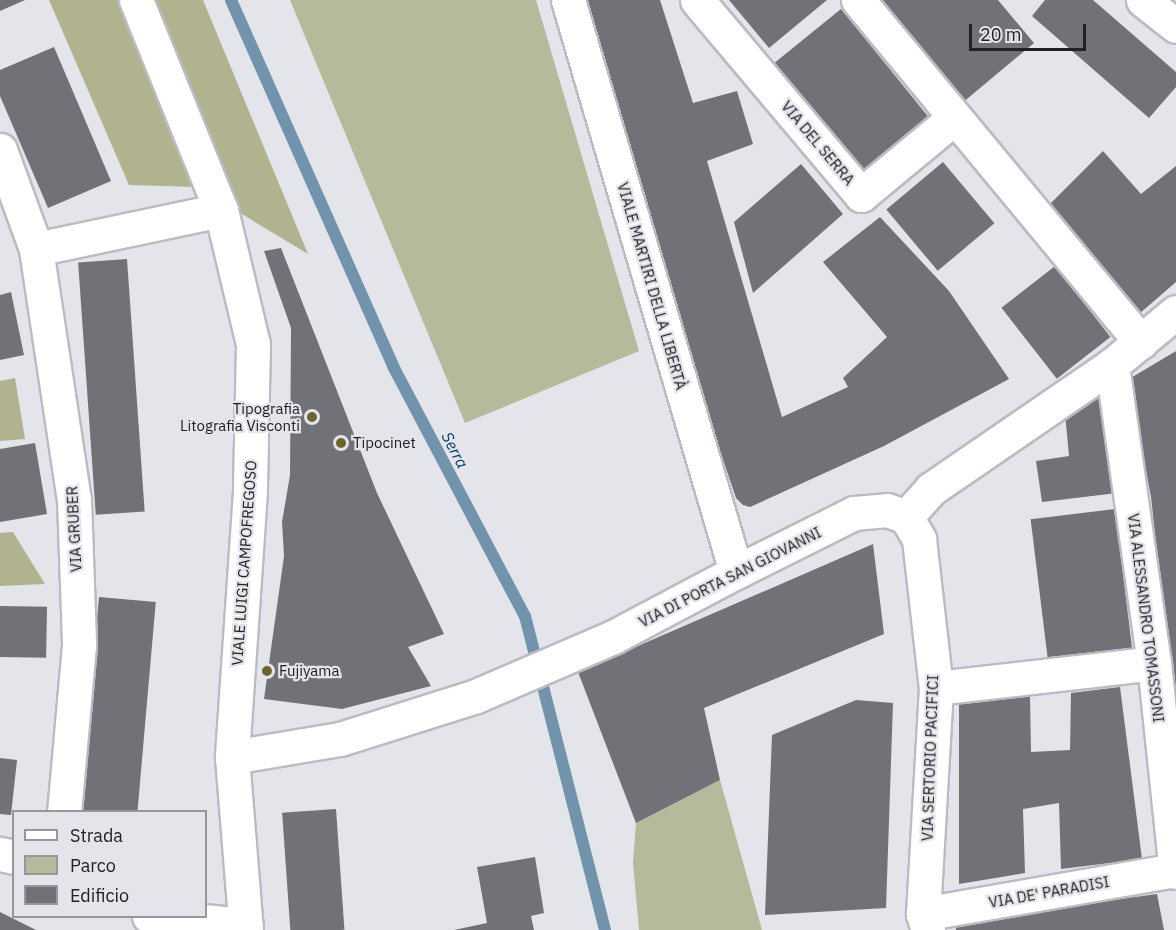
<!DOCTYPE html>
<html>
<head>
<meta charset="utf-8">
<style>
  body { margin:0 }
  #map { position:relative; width:1176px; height:930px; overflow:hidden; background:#e3e5eb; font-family:"IBM Plex Sans",sans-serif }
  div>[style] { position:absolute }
  .green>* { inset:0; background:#b6b99a }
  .forest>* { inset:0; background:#b0b38d }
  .stream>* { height:12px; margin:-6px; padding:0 6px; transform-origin:6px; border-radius:6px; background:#7293ac }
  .building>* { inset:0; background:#707277; transform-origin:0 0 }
  .roads { filter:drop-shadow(2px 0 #babcc2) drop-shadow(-2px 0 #babcc2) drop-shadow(0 2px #babcc2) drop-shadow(0 -2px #babcc2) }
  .minor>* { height:33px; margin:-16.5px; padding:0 16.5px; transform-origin:16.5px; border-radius:16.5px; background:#fff }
  .tertiary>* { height:33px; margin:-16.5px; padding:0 16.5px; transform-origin:16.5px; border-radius:16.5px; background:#fff }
  .dots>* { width:16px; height:16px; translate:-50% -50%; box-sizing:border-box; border:3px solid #e3e5eb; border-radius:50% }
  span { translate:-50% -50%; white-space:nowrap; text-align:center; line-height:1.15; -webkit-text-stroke:4.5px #e3e5eb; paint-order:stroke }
  .street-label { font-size:15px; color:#202123 }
  .poi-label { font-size:15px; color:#202123 }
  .right { translate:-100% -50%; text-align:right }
  .left { translate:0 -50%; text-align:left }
  .water-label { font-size:16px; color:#004163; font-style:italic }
  .legend { position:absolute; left:12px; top:810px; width:195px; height:108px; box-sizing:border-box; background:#e3e5eb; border:2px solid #95979b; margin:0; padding:8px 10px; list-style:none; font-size:18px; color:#202123 }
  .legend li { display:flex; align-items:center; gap:12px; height:30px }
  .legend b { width:30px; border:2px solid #95979b }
  .scale { position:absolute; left:969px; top:24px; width:117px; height:27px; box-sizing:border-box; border:3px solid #202123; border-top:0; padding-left:8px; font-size:18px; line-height:21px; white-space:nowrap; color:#202123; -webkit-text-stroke:4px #e3e5eb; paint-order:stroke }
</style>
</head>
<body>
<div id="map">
  <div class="green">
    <div style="clip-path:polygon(290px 0,536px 0,639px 351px,465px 423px)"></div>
    <div style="clip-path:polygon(720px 780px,762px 930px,639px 930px,633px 863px,636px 823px)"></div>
  </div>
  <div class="forest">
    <div style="clip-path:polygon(49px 0,203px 0,308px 254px,197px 187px,129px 185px)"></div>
    <div style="clip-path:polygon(15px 378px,25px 439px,0 441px,0 381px)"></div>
    <div style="clip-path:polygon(13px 532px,45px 584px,0 586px,0 533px)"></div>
  </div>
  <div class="stream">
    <div style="left:231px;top:0;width:402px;rotate:66.1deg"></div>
    <div style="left:394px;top:368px;width:280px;rotate:62.2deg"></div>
    <div style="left:525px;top:616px;width:324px;rotate:75.7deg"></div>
  </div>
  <div class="building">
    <div style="clip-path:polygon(0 0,25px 0,0 11px)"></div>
    <div style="clip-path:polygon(587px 0,660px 0,693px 103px,737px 91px,753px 144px,707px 161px,782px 417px,848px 387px,843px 378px,887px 337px,823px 262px,880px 217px,949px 291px,1009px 379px,884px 446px,750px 507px,743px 505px,736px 498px,696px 379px)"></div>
    <div style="clip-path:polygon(729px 0,827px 0,769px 48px)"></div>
    <div style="clip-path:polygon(879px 0,998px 0,1034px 43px,961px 104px)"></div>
    <div style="clip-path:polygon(1045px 0,1093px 0,1176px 72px,1176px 87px,1149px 118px,1032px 16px)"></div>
    <div style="left:841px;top:9px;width:140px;height:89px;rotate:51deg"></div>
    <div style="clip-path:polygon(54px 47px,111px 181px,48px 208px,0 96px,0 70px)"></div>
    <div style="clip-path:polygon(1103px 151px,1141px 194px,1176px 166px,1176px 282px,1139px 314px,1050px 204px)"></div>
    <div style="left:943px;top:162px;width:80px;height:74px;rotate:50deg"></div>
    <div style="clip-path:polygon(801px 164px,843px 214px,753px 293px,734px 222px)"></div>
    <div style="clip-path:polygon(281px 248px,377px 493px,444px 634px,408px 647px,431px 686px,342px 709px,264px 699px,284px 556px,282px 522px,290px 475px,291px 328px,264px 251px)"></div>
    <div style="left:127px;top:259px;width:253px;height:49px;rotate:86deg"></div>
    <div style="left:1055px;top:266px;width:90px;height:68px;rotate:52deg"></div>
    <div style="clip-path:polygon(11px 292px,24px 355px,0 360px,0 295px)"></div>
    <div style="clip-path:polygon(1176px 351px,1176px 724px,1151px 497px,1129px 379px)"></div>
    <div style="clip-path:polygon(1102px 387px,1117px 493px,1042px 502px,1036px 461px,1069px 456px,1065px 413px)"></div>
    <div style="clip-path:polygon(35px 443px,47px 514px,0 522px,0 449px)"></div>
    <div style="left:1115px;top:509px;width:147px;height:85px;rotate:83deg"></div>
    <div style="clip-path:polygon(873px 544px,884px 634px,704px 708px,720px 780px,636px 823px,578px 672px)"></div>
    <div style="left:99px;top:597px;width:57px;height:216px;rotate:5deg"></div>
    <div style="left:0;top:606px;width:47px;height:51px;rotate:1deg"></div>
    <div style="clip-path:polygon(1120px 687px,1142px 859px,1061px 869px,1059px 803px,1023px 809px,1025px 873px,959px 884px,959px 703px,1030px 696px,1031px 752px,1070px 750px,1071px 693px)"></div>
    <div style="clip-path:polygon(856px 700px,893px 703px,886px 908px,765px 915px,772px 735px)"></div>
    <div style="clip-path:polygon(0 758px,17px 760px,11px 815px,0 814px)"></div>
    <div style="left:336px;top:809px;width:121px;height:54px;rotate:86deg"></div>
    <div style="clip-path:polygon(535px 857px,544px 913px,531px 916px,534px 930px,454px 930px,487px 923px,477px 867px)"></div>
    <div style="clip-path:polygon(1157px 894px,1164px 930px,956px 930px,955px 922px)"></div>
    <div style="clip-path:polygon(0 912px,36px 930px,0 930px)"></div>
  </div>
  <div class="roads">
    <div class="minor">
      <div style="left:568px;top:0;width:596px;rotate:73.63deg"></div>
      <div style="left:697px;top:0;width:255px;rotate:49.9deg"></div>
      <div style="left:861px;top:195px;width:121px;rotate:-39.6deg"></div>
      <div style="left:858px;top:0;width:444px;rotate:50.4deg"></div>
      <div style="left:1143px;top:0;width:42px;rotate:38.2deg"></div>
      <div style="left:0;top:150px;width:105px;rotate:70deg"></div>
      <div style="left:36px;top:249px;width:253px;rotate:81.4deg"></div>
      <div style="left:74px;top:499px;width:146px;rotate:88deg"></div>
      <div style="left:79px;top:645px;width:168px;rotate:95.1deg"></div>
      <div style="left:36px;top:249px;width:189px;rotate:-11.9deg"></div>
      <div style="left:1112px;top:365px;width:301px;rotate:82deg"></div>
      <div style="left:1154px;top:663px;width:210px;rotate:84deg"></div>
      <div style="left:906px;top:517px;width:26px;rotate:59deg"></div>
      <div style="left:919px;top:539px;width:150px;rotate:83.5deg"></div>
      <div style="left:936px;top:688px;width:226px;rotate:93.3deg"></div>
      <div style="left:923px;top:914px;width:17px;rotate:73deg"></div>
      <div style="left:906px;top:517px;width:38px;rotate:-48deg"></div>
      <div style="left:931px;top:489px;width:219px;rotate:-34.4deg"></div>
      <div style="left:1112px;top:365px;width:83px;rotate:-39.6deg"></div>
      <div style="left:936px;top:688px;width:219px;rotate:-6.5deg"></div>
      <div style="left:232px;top:757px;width:109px;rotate:-9.5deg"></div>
      <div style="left:340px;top:739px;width:143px;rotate:-17.5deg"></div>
      <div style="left:476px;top:696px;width:149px;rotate:-23.3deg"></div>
      <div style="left:613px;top:637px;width:139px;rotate:-27.9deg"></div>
      <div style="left:736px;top:572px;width:132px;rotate:-26.6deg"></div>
      <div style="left:854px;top:513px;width:33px;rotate:-5deg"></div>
      <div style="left:887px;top:510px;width:20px;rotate:20deg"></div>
      <div style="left:0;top:854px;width:14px;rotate:12deg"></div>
      <div style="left:923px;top:914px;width:257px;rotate:-9.9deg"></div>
      <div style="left:149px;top:916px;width:97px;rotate:5.3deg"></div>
    </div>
    <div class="tertiary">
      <div style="left:136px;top:0;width:227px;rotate:68deg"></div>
      <div style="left:221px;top:210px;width:138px;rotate:76.6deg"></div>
      <div style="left:253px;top:344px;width:147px;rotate:91.2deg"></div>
      <div style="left:250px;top:491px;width:267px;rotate:93.9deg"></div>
      <div style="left:232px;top:757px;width:174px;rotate:85.4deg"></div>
    </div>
  </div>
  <div class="dots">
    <div style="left:312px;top:417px;background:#6c6531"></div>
    <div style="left:341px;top:443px;background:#6c6531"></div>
    <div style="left:267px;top:671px;background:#6c6531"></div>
  </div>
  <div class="street-label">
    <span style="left:818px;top:143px;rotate:50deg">VIA DEL SERRA</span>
    <span style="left:652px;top:286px;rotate:74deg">VIALE MARTIRI DELLA LIBERTÀ</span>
    <span style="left:74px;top:529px;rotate:-93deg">VIA GRUBER</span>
    <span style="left:244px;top:563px;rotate:-86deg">VIALE LUIGI CAMPOFREGOSO</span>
    <span style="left:730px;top:577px;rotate:-27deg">VIA DI PORTA SAN GIOVANNI</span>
    <span style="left:1146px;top:618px;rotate:83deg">VIA ALESSANDRO TOMASSONI</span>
    <span style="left:930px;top:758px;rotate:-88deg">VIA SERTORIO PACIFICI</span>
    <span style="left:1049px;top:892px;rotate:-10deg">VIA DE' PARADISI</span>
  </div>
  <div class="poi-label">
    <span class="right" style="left:300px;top:417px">Tipografia<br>Litografia Visconti</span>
    <span class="left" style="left:353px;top:443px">Tipocinet</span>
    <span class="left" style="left:279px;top:671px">Fujiyama</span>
  </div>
  <div class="water-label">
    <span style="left:455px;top:450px;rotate:62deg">Serra</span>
  </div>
  <ul class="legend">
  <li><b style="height:8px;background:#fff"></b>Strada</li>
  <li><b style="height:16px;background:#b6b99a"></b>Parco</li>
  <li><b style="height:16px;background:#707277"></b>Edificio</li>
  </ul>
  <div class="scale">20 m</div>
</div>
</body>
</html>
